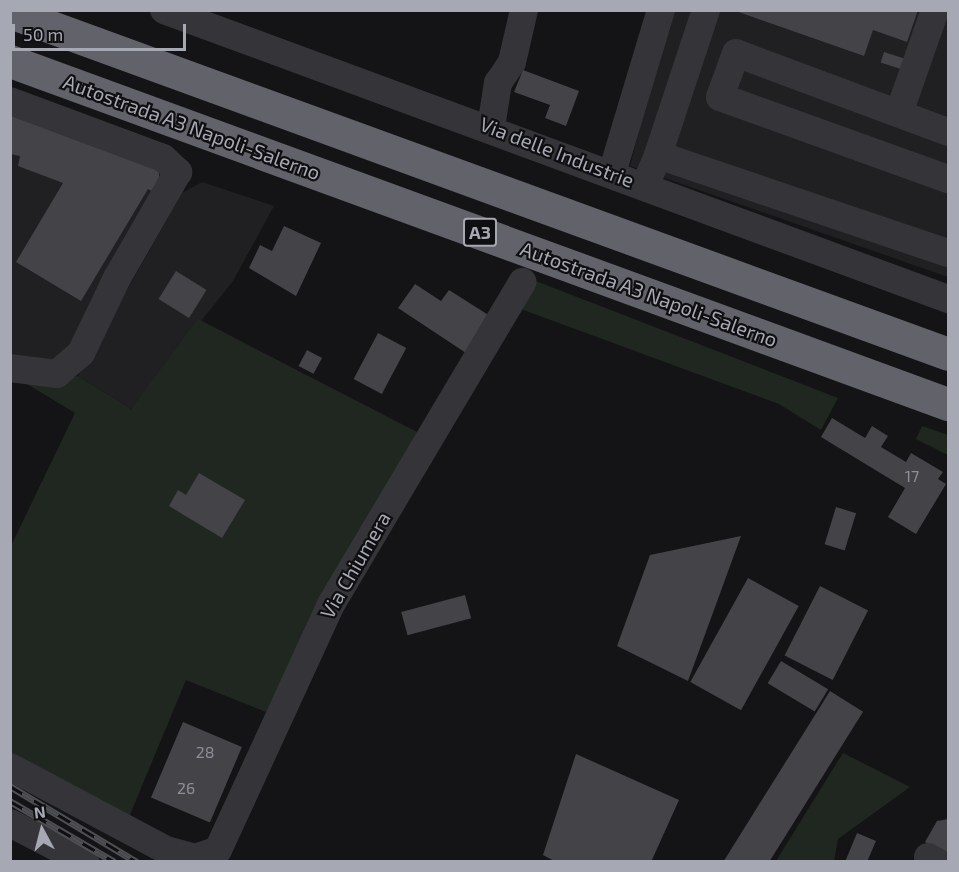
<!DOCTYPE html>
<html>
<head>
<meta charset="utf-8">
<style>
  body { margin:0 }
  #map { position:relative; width:959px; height:872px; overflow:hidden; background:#141315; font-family:"Exo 2",sans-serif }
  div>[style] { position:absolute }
  .built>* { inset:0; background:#201f22 }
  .green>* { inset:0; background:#202721 }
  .building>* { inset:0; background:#434348; transform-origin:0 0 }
  .minor>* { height:28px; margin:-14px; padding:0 14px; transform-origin:14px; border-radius:14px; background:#353539 }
  .highway>* { height:33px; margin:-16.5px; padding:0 16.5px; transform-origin:16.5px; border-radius:16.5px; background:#61626a }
  .rail>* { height:7px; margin-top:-3.5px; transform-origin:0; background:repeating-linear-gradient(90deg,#0f0e10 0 14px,#4e4f54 0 28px); box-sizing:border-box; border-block:2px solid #4e4f54 }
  span { translate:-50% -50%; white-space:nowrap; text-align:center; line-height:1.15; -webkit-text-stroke:4.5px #0f0e10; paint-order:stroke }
  .number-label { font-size:16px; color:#8d8f99 }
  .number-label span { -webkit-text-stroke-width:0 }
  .shield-label span { padding:2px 4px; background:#0f0e10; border:2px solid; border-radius:4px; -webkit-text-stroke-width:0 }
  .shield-label { font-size:18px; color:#a6a8b4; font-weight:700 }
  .street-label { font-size:20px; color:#a6a8b4 }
  .frame { position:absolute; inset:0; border:12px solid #a6a8b4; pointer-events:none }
  .north { position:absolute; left:12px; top:800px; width:60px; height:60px; -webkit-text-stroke:4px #0f0e10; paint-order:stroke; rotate:353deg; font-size:16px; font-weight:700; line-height:24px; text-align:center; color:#a6a8b4 }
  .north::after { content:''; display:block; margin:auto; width:21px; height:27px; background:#a6a8b4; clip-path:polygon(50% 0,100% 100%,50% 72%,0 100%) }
  .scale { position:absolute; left:12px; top:24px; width:174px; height:27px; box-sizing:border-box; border:3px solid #a6a8b4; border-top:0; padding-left:8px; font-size:18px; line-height:21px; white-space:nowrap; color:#a6a8b4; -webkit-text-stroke:4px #0f0e10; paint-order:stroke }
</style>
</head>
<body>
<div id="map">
  <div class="built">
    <div style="clip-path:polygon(670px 11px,948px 11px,948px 277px,630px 166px)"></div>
    <div style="clip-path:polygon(10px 109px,159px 172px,162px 184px,71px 355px,52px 364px,11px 360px)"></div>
    <div style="clip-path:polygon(202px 182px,274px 206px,233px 281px,131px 409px,78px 376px,182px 193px)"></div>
  </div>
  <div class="green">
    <div style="clip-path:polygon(533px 280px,838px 398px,821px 430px,779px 404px,518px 308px)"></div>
    <div style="clip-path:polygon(198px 319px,419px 433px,266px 712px,186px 680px,127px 822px,11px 759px,10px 548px,75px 413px,27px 384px,78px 376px,131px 409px)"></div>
    <div style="clip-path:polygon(922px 426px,948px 435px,948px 455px,916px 439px)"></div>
    <div style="clip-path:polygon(843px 753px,910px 787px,838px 839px,834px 861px,776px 861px)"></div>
  </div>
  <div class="building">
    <div style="clip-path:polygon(733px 10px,918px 10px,907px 42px,873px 30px,864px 56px)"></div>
    <div style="left:884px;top:52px;width:22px;height:11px;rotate:18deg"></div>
    <div style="clip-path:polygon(523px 70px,579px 91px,566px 126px,545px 118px,550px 105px,514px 92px)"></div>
    <div style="clip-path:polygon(10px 110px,139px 157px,159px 172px,159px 195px,148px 189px,81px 301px,16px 262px,63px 183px,18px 166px,20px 156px,10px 154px)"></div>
    <div style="clip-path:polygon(284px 226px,321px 243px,296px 296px,249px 268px,260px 245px,272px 251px)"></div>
    <div style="left:176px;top:271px;width:36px;height:33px;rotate:32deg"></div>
    <div style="clip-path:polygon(415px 284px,441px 301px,449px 290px,490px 316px,466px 353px,398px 308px)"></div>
    <div style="left:378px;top:333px;width:32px;height:52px;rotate:28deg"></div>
    <div style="left:307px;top:350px;width:17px;height:18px;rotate:28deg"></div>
    <div style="clip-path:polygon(832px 418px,865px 438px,872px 426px,888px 436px,881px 447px,906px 462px,911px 453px,943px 472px,938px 479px,946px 484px,916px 534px,888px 517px,905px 488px,821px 437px)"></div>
    <div style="clip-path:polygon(199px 473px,245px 500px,222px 538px,169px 506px,178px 490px,186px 495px)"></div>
    <div style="left:836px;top:507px;width:21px;height:39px;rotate:17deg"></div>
    <div style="clip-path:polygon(741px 536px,688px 681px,617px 646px,650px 555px)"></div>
    <div style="left:748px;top:578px;width:58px;height:119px;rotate:29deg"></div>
    <div style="left:820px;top:586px;width:54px;height:78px;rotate:27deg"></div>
    <div style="left:465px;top:595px;width:24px;height:66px;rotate:75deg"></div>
    <div style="left:781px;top:661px;width:55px;height:26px;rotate:31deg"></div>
    <div style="left:830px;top:691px;width:39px;height:201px;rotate:32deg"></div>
    <div style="left:183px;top:722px;width:64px;height:82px;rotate:23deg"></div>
    <div style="clip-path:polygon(576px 754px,679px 800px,651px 862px,556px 862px,543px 855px)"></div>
    <div style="clip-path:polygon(948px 819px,948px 856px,925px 842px,937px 821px)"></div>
    <div style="clip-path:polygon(857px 833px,876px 841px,867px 862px,845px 862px)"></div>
  </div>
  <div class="minor">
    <div style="left:164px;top:10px;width:836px;rotate:20.24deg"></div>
    <div style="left:10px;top:101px;width:163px;rotate:20.4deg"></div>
    <div style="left:163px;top:158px;width:21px;rotate:43deg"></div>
    <div style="left:178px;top:172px;width:122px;rotate:119.9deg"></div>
    <div style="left:117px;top:278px;width:83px;rotate:115.6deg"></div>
    <div style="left:81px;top:353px;width:32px;rotate:139deg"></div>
    <div style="left:57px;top:374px;width:47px;rotate:-172.7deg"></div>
    <div style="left:899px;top:113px;width:109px;rotate:-70.7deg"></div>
    <div style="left:491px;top:127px;width:45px;rotate:-81deg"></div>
    <div style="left:498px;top:83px;width:25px;rotate:-56deg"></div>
    <div style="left:512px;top:62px;width:53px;rotate:-77deg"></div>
    <div style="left:948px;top:132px;width:226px;rotate:-159.6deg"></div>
    <div style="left:736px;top:53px;width:47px;rotate:110deg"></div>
    <div style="left:720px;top:97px;width:242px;rotate:19.8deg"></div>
    <div style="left:658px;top:155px;width:153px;rotate:-71.7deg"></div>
    <div style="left:612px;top:173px;width:170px;rotate:-73.3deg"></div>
    <div style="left:645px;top:186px;width:34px;rotate:-67deg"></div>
    <div style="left:658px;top:155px;width:306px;rotate:18.7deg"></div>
    <div style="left:10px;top:767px;width:177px;rotate:28deg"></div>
    <div style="left:166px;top:850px;width:30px;rotate:15deg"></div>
    <div style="left:195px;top:858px;width:24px;rotate:-19deg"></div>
    <div style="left:218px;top:850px;width:268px;rotate:-65.3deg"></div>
    <div style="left:330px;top:606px;width:377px;rotate:-59.3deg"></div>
    <div style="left:10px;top:823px;width:85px;rotate:27.5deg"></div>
    <div style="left:928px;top:857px;width:10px;rotate:29deg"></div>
  </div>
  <div class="highway">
    <div style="left:10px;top:12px;width:998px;rotate:20.03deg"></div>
    <div style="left:10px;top:61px;width:999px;rotate:20.09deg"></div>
  </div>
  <div class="rail">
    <div style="left:10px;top:786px;width:148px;rotate:30.9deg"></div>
    <div style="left:10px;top:801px;width:121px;rotate:30.2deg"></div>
  </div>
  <div class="number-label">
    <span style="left:912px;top:476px">17</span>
    <span style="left:205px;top:752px">28</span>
    <span style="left:186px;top:788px">26</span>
  </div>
  <div class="shield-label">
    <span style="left:480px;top:232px">A3</span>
  </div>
  <div class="street-label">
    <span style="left:192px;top:127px;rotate:20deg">Autostrada A3 Napoli-Salerno</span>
    <span style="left:557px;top:152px;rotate:21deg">Via delle Industrie</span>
    <span style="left:649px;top:294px;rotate:20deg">Autostrada A3 Napoli-Salerno</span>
    <span style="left:355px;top:565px;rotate:-60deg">Via Chiumera</span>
  </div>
  <div class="frame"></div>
  <div class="north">N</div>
  <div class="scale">50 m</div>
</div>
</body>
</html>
